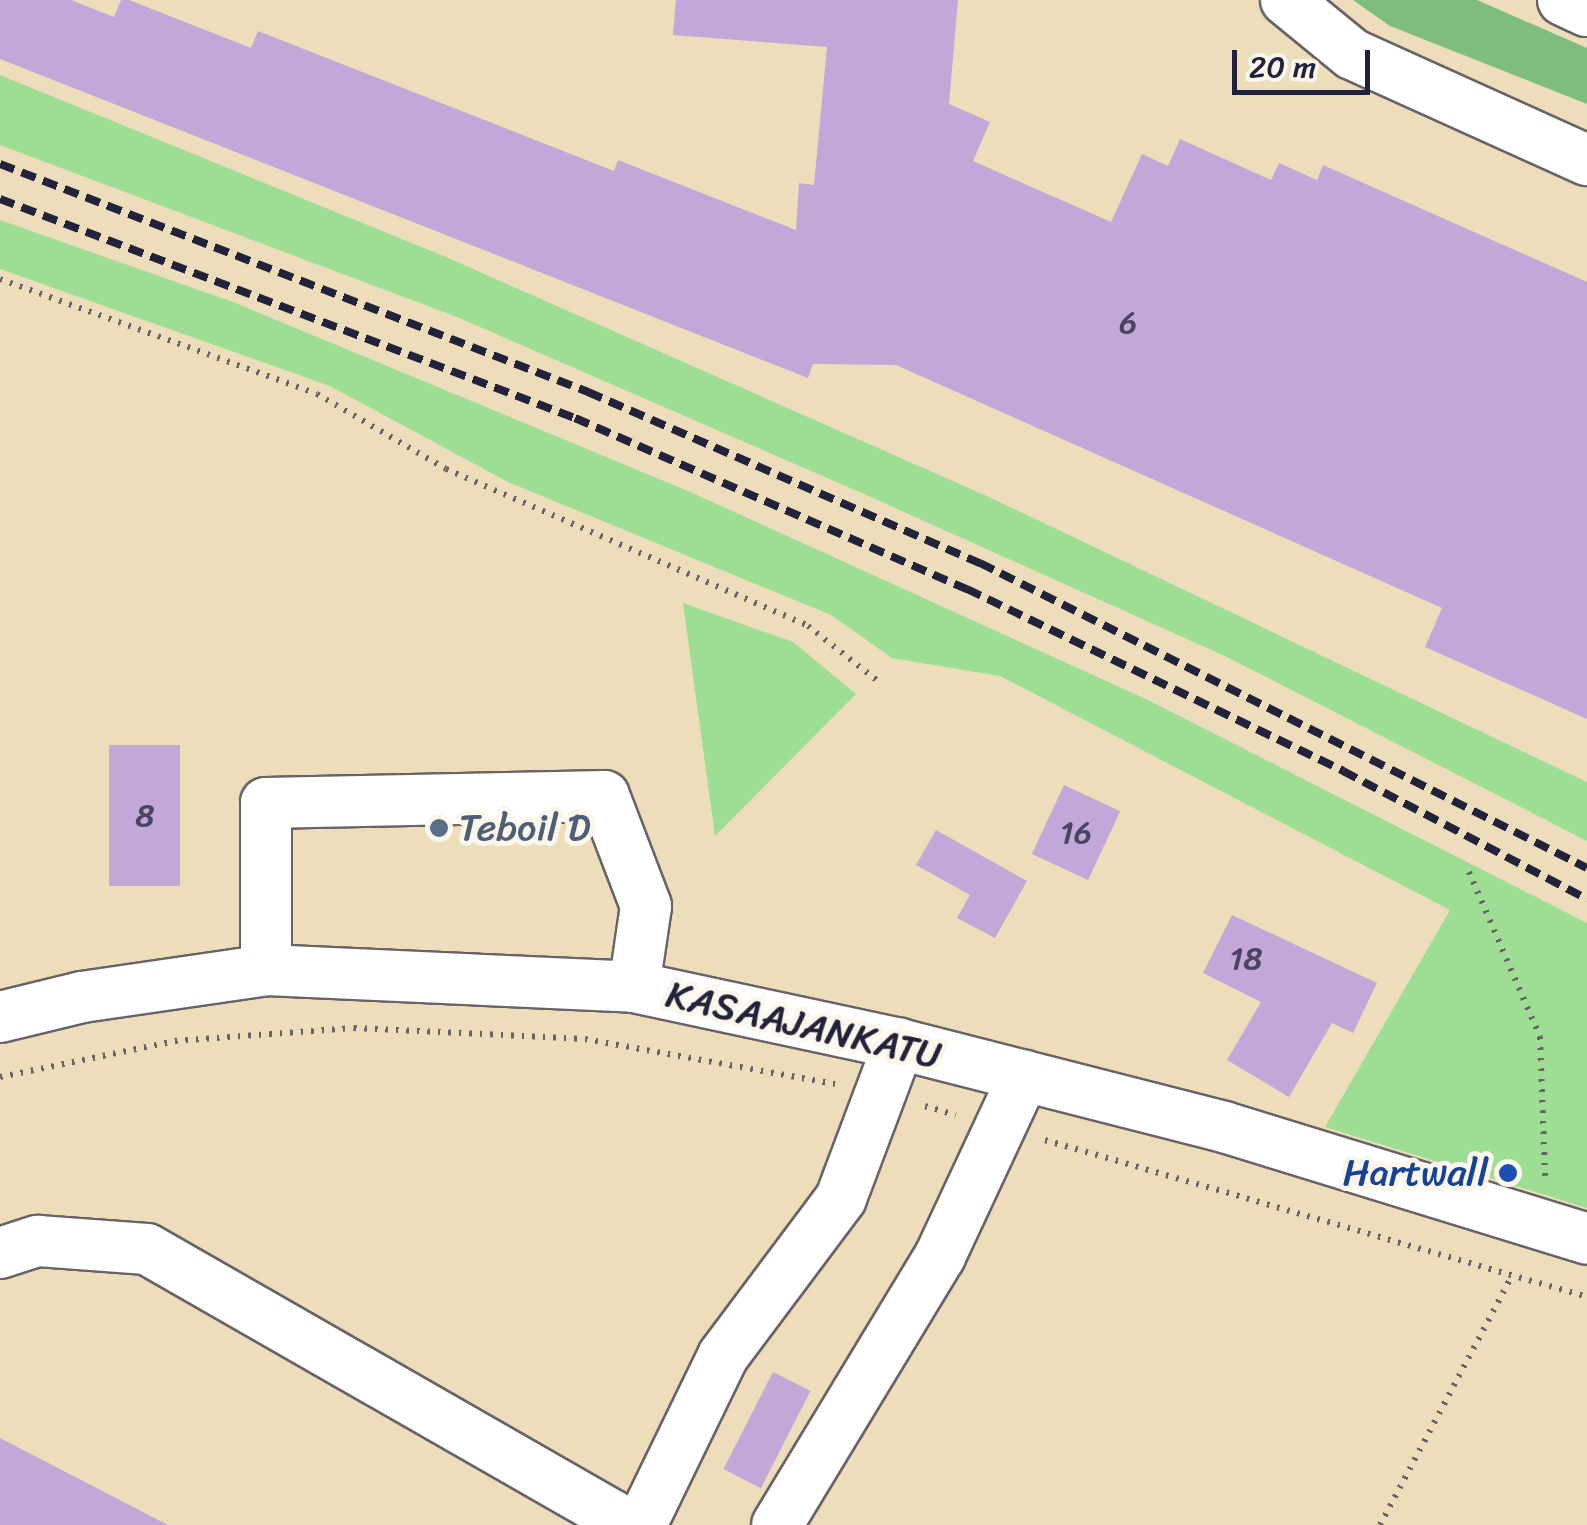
<!DOCTYPE html>
<html>
<head>
<meta charset="utf-8">
<style>
  body { margin:0 }
  #map { position:relative; width:1587px; height:1525px; overflow:hidden; background:#edddba; font-family:Sriracha,sans-serif }
  div>[style] { position:absolute }
  .green>* { inset:0; background:#9dde94 }
  .forest>* { inset:0; background:#7ebd7e }
  .building>* { inset:0; background:#c1a8d8; transform-origin:0 0 }
  .path>* { height:6px; margin-top:-3px; transform-origin:0; background:repeating-linear-gradient(90deg,#696367 0 2.5px,transparent 0 10.5px) }
  .roads { filter:drop-shadow(2px 0 #696367) drop-shadow(-2px 0 #696367) drop-shadow(0 2px #696367) drop-shadow(0 -2px #696367) }
  .minor>* { height:50px; margin:-25px; padding:0 25px; transform-origin:25px; border-radius:25px; background:#fff }
  .rail>* { height:8px; margin-top:-4px; transform-origin:0; background:repeating-linear-gradient(90deg,#22223b 0 15px,transparent 0 23px) }
  .dots>* { width:28px; height:28px; translate:-50% -50%; box-sizing:border-box; border:5px solid #fbf7ec; border-radius:50% }
  span { translate:-50% -50%; white-space:nowrap; text-align:center; line-height:1.15; -webkit-text-stroke:10px #fbf7ec; paint-order:stroke }
  .number-label { font-size:32px; color:#4a4462 }
  .number-label span { -webkit-text-stroke-width:0 }
  .service-label { font-size:38px; color:#4e5e75 }
  .left { translate:0 -50%; text-align:left }
  .street-label { font-size:38px; color:#22223b }
  .transit-label { font-size:38px; color:#164399 }
  .right { translate:-100% -50%; text-align:right }
  .scale { position:absolute; left:1232px; top:50px; width:138px; height:45px; box-sizing:border-box; border:5px solid #22223b; border-top:0; padding-left:12px; font-size:30px; line-height:35px; white-space:nowrap; color:#22223b; -webkit-text-stroke:8px #fbf7ec; paint-order:stroke }
</style>
</head>
<body>
<div id="map">
  <div class="green">
    <div style="clip-path:polygon(0 75px,446px 257px,989px 497px,1587px 782px,1587px 841px,1227px 657px,864px 494px,457px 317px,0 145px)"></div>
    <div style="clip-path:polygon(0 220px,233px 302px,688px 491px,1148px 700px,1587px 923px,1587px 1208px,1325px 1127px,1450px 910px,1000px 676px,892px 658px,831px 615px,508px 482px,330px 386px,0 269px)"></div>
    <div style="clip-path:polygon(683px 603px,793px 642px,856px 694px,715px 836px)"></div>
  </div>
  <div class="forest">
    <div style="clip-path:polygon(1353px 0,1477px 0,1587px 48px,1587px 104px,1390px 26px)"></div>
  </div>
  <div class="building">
    <div style="clip-path:polygon(0 0,71px 0,114px 17px,121px 0,129px 0,251px 48px,258px 31px,614px 171px,618px 160px,796px 230px,799px 183px,814px 185px,827px 47px,673px 35px,676px 0,958px 0,949px 104px,990px 122px,973px 161px,1111px 222px,1142px 154px,1168px 166px,1180px 139px,1271px 180px,1279px 163px,1317px 180px,1323px 165px,1587px 282px,1587px 719px,1425px 647px,1442px 608px,896px 365px,813px 364px,808px 378px,0 59px)"></div>
    <div style="left:109px;top:745px;width:71px;height:141px"></div>
    <div style="left:1064px;top:785px;width:62px;height:76px;rotate:25deg"></div>
    <div style="clip-path:polygon(936px 830px,1027px 881px,995px 938px,957px 918px,970px 895px,916px 865px)"></div>
    <div style="clip-path:polygon(1232px 915px,1377px 983px,1353px 1033px,1332px 1023px,1289px 1097px,1227px 1060px,1261px 1002px,1203px 973px)"></div>
    <div style="left:773px;top:1372px;width:42px;height:109px;rotate:27deg"></div>
    <div style="clip-path:polygon(0 1438px,168px 1525px,0 1525px)"></div>
  </div>
  <div class="path">
    <div style="left:0;top:279px;width:337px;rotate:19.9deg"></div>
    <div style="left:317px;top:394px;width:149px;rotate:30.2deg"></div>
    <div style="left:446px;top:469px;width:395px;rotate:23.4deg"></div>
    <div style="left:808px;top:626px;width:89px;rotate:38.2deg"></div>
    <div style="left:1469px;top:872px;width:180px;rotate:66.7deg"></div>
    <div style="left:1540px;top:1037px;width:139px;rotate:87.9deg"></div>
    <div style="left:0;top:1077px;width:179px;rotate:-11.6deg"></div>
    <div style="left:175px;top:1041px;width:179px;rotate:-4.2deg"></div>
    <div style="left:354px;top:1028px;width:231px;rotate:2.7deg"></div>
    <div style="left:585px;top:1039px;width:254px;rotate:10.2deg"></div>
    <div style="left:925px;top:1106px;width:32px;rotate:16deg"></div>
    <div style="left:1045px;top:1140px;width:564px;rotate:16.15deg"></div>
    <div style="left:1380px;top:1525px;width:282px;rotate:-62.1deg"></div>
  </div>
  <div class="roads">
    <div class="minor">
      <div style="left:1286px;top:0;width:85px;rotate:39.3deg"></div>
      <div style="left:1352px;top:54px;width:258px;rotate:24.3deg"></div>
      <div style="left:1563px;top:0;width:26px;rotate:25deg"></div>
      <div style="left:266px;top:970px;width:167px;rotate:-90deg"></div>
      <div style="left:266px;top:803px;width:338px;rotate:-1.2deg"></div>
      <div style="left:604px;top:796px;width:118px;rotate:69.1deg"></div>
      <div style="left:646px;top:906px;width:82px;rotate:98.4deg"></div>
      <div style="left:0;top:1017px;width:84px;rotate:-13.7deg"></div>
      <div style="left:82px;top:997px;width:186px;rotate:-8.3deg"></div>
      <div style="left:266px;top:970px;width:368px;rotate:2.6deg"></div>
      <div style="left:634px;top:987px;width:271px;rotate:12.1deg"></div>
      <div style="left:899px;top:1044px;width:335px;rotate:14.3deg"></div>
      <div style="left:1224px;top:1127px;width:380px;rotate:17.1deg"></div>
      <div style="left:0;top:1253px;width:40px;rotate:-18deg"></div>
      <div style="left:38px;top:1241px;width:109px;rotate:4.2deg"></div>
      <div style="left:147px;top:1249px;width:555px;rotate:29.8deg"></div>
      <div style="left:641px;top:1525px;width:188px;rotate:-64.1deg"></div>
      <div style="left:723px;top:1356px;width:197px;rotate:-53.2deg"></div>
      <div style="left:841px;top:1198px;width:165px;rotate:-69.4deg"></div>
      <div style="left:777px;top:1525px;width:315px;rotate:-58.8deg"></div>
      <div style="left:940px;top:1256px;width:199px;rotate:-65deg"></div>
    </div>
  </div>
  <div class="rail">
    <div style="left:0;top:164px;width:631px;rotate:21.19deg"></div>
    <div style="left:588px;top:392px;width:428px;rotate:23.6deg"></div>
    <div style="left:980px;top:563px;width:679px;rotate:26.68deg"></div>
    <div style="left:0;top:199px;width:615px;rotate:20.85deg"></div>
    <div style="left:575px;top:418px;width:428px;rotate:23.6deg"></div>
    <div style="left:967px;top:589px;width:418px;rotate:25.8deg"></div>
    <div style="left:1343px;top:771px;width:276px;rotate:27.7deg"></div>
  </div>
  <div class="dots">
    <div style="left:439px;top:828px;background:#5c6f8a"></div>
    <div style="left:1508px;top:1173px;background:#1a4fb4"></div>
  </div>
  <div class="number-label">
    <span style="left:1128px;top:323px">6</span>
    <span style="left:145px;top:816px">8</span>
    <span style="left:1076px;top:833px">16</span>
    <span style="left:1246px;top:959px">18</span>
  </div>
  <div class="service-label">
    <span class="left" style="left:459px;top:828px">Teboil D</span>
  </div>
  <div class="street-label">
    <span style="left:804px;top:1025px;rotate:13deg">KASAAJANKATU</span>
  </div>
  <div class="transit-label">
    <span class="right" style="left:1488px;top:1173px">Hartwall</span>
  </div>
  <div class="scale">20 m</div>
</div>
</body>
</html>
